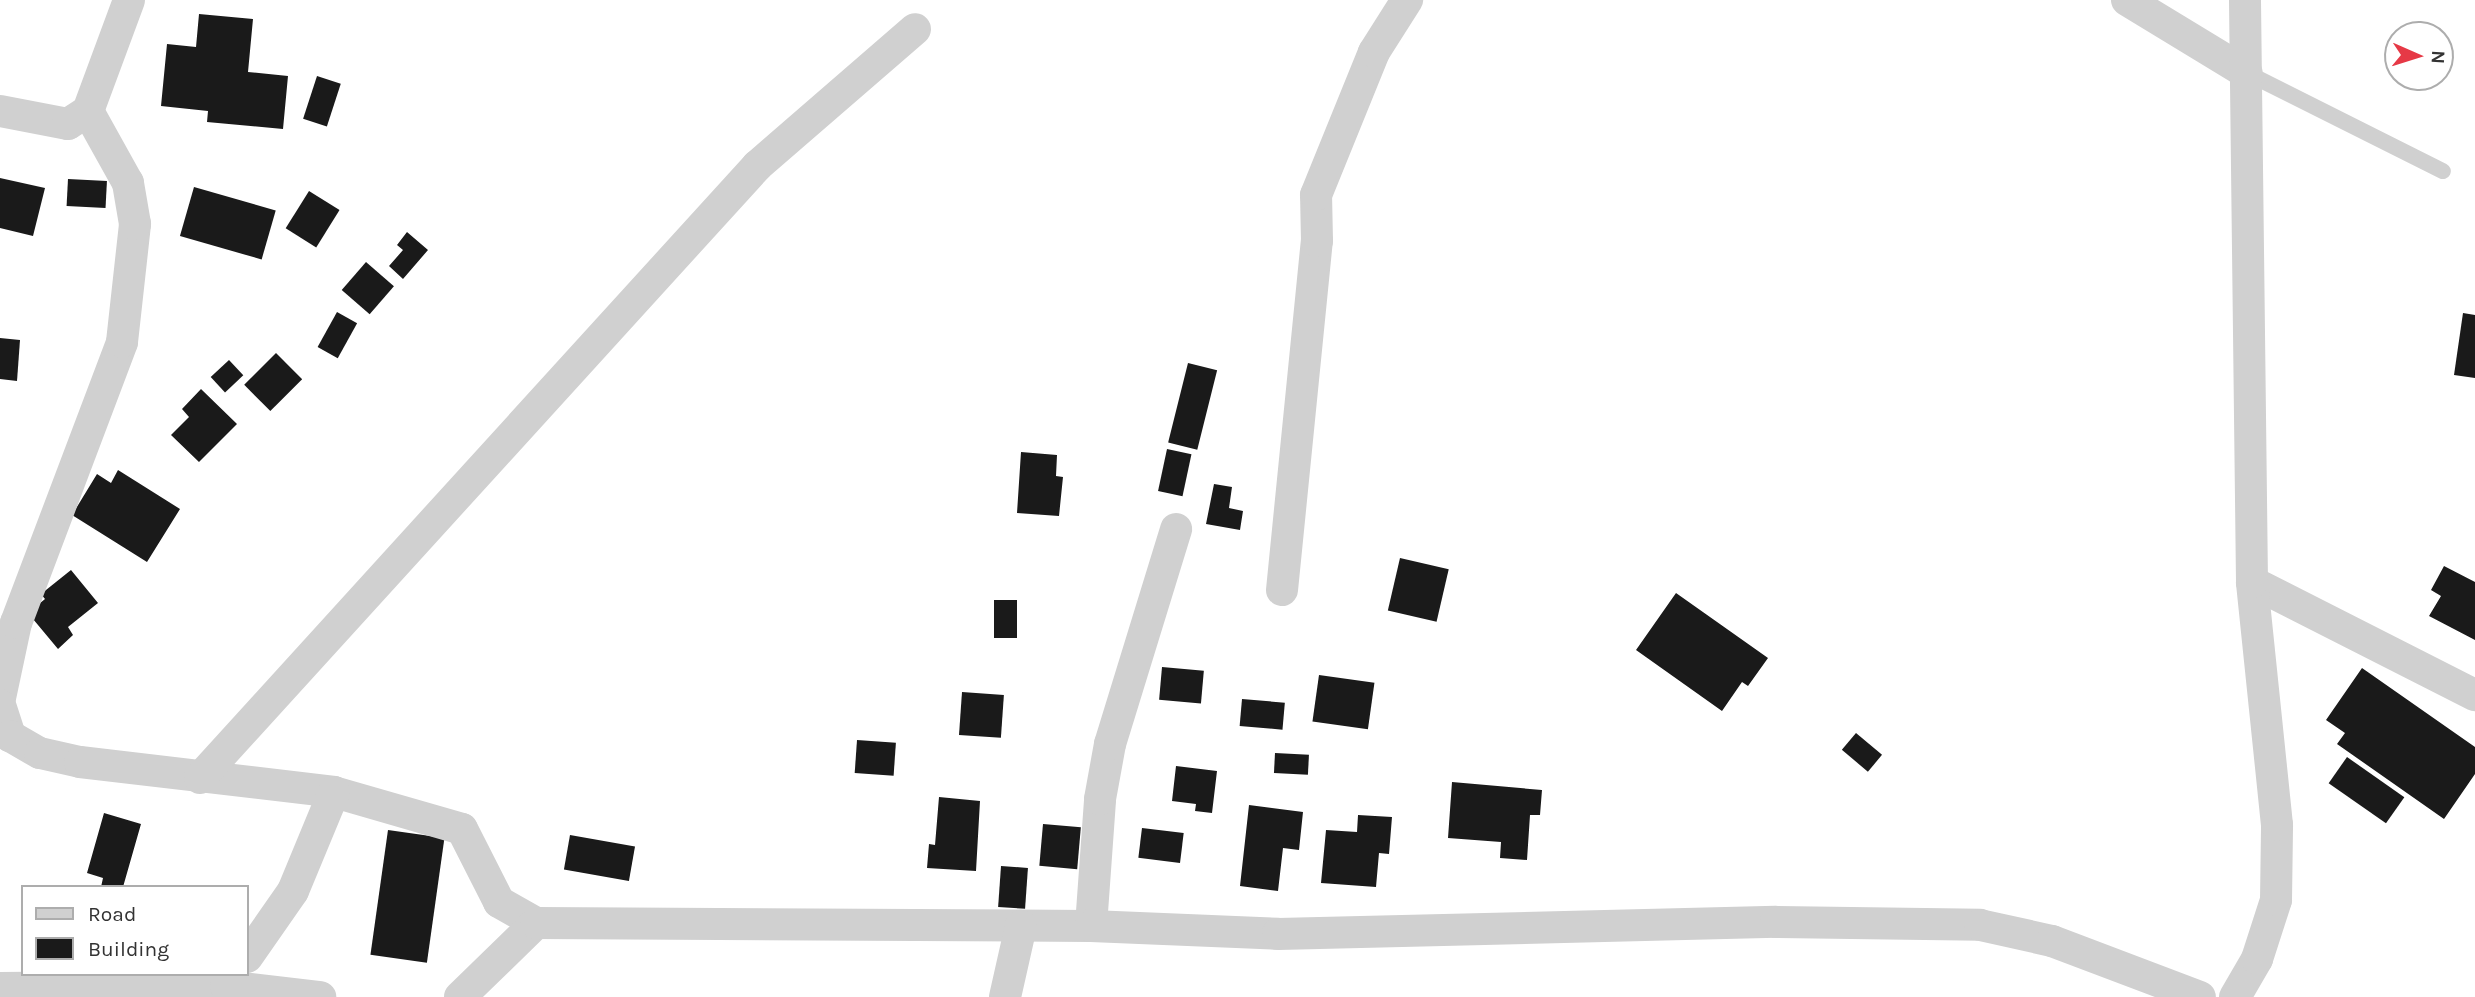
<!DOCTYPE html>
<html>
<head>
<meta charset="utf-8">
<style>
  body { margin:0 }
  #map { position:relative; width:2475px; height:997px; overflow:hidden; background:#fff; font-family:Karla,sans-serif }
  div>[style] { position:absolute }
  .building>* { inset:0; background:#1a1a1a; transform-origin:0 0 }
  .service>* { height:16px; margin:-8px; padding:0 8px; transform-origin:8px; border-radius:8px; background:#d0d0d0 }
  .minor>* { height:32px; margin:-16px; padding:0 16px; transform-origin:16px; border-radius:16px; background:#d0d0d0 }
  span { translate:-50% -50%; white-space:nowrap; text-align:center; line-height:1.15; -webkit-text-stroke:7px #fff; paint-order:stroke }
  .legend { position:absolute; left:21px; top:885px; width:228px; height:91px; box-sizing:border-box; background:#fff; border:2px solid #adadad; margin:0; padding:9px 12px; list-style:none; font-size:21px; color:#333 }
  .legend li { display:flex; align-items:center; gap:14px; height:35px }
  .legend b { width:35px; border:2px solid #adadad }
  .north { position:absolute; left:2384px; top:21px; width:70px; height:70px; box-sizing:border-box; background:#fff; border:2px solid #adadad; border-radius:50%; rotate:93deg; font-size:19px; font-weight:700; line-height:28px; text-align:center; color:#333 }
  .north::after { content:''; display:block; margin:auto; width:24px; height:32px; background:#e63946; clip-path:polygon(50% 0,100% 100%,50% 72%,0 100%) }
</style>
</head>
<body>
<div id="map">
  <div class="building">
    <div style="clip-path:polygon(199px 14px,253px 19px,248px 72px,288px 76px,283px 129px,207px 122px,208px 111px,161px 106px,167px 44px,196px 47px)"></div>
    <div style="left:317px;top:76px;width:25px;height:45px;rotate:18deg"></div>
    <div style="clip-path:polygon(0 178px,45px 188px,33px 236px,0 228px)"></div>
    <div style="left:68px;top:179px;width:39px;height:27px;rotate:3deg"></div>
    <div style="left:194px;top:187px;width:85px;height:51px;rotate:16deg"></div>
    <div style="left:309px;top:191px;width:36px;height:44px;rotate:32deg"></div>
    <div style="clip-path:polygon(407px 232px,428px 250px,403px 279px,389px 266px,403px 250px,397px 245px)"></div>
    <div style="left:366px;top:262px;width:37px;height:37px;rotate:41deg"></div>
    <div style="left:337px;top:312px;width:23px;height:40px;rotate:29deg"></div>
    <div style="clip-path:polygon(2463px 313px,2475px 315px,2475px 378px,2454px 375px)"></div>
    <div style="clip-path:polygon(0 338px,20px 340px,17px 381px,0 379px)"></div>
    <div style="left:276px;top:353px;width:37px;height:45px;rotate:45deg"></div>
    <div style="left:229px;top:360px;width:21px;height:25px;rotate:47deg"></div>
    <div style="left:1188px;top:363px;width:30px;height:82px;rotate:14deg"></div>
    <div style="clip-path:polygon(201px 389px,237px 424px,199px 462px,171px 435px,189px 417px,182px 409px)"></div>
    <div style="left:1167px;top:449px;width:25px;height:43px;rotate:12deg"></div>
    <div style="clip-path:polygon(1021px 452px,1057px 455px,1056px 476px,1063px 477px,1059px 516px,1017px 513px)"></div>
    <div style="clip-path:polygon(118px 470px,180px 509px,147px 562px,72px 515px,97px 474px,111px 483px)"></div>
    <div style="clip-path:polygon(1214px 484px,1232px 487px,1229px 508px,1243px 511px,1240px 530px,1206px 524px)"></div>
    <div style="left:1400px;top:558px;width:50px;height:54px;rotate:13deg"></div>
    <div style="clip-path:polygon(2444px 566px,2475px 582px,2475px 640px,2429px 616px,2441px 596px,2431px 590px)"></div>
    <div style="clip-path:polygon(71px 570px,98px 603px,68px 627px,73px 635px,58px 649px,28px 613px,45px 599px,41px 594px)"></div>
    <div style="clip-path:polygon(1676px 593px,1768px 658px,1748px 686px,1742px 682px,1722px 711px,1636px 650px)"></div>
    <div style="left:994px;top:600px;width:23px;height:38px"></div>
    <div style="left:1162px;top:667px;width:42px;height:33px;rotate:5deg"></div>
    <div style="clip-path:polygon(2362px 668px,2475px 747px,2475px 774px,2444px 819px,2337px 744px,2345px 733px,2326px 720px)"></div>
    <div style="left:1319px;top:675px;width:56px;height:47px;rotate:8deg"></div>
    <div style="left:962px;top:692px;width:42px;height:43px;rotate:4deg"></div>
    <div style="left:1242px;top:699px;width:43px;height:27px;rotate:5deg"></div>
    <div style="left:1856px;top:733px;width:34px;height:22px;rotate:40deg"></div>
    <div style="left:857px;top:740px;width:39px;height:33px;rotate:4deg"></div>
    <div style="left:1275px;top:753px;width:34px;height:20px;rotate:3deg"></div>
    <div style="left:2347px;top:757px;width:70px;height:32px;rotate:35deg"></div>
    <div style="clip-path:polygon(1176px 766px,1217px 771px,1212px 813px,1195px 811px,1196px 804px,1172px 801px)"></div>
    <div style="clip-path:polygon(1452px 782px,1542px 790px,1540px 815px,1530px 815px,1527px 860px,1500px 858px,1501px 842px,1448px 838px)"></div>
    <div style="clip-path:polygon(939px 797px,980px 801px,976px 871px,927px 868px,929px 844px,935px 845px)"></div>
    <div style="clip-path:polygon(1249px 805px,1303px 812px,1299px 850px,1283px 848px,1278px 891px,1240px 886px)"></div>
    <div style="clip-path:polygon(104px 813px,141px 824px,123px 887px,101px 887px,103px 878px,87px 873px)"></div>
    <div style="clip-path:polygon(1358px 815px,1392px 817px,1389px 854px,1379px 853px,1376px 887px,1321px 883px,1326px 830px,1357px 832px)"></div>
    <div style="left:1043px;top:824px;width:38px;height:42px;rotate:5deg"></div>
    <div style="left:1142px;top:828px;width:42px;height:30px;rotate:7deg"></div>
    <div style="left:388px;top:830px;width:57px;height:126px;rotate:8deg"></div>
    <div style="left:570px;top:835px;width:66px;height:35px;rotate:10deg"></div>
    <div style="left:1001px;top:866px;width:27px;height:41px;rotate:4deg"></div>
  </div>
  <div class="service">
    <div style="left:2247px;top:73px;width:219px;rotate:26.6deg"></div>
  </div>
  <div class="minor">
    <div style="left:2127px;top:0;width:140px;rotate:31.3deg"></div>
    <div style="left:0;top:111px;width:69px;rotate:10.8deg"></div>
    <div style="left:68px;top:124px;width:24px;rotate:-33deg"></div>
    <div style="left:88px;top:111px;width:118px;rotate:-69.7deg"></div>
    <div style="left:2252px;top:582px;width:250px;rotate:26.9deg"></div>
    <div style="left:1282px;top:590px;width:351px;rotate:-84.3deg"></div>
    <div style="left:1317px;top:241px;width:46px;rotate:-91.2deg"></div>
    <div style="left:1316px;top:195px;width:154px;rotate:-67.9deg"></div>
    <div style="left:1374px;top:52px;width:62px;rotate:-57.6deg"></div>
    <div style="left:0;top:698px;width:77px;rotate:-78deg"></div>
    <div style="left:16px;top:623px;width:300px;rotate:-69.3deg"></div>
    <div style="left:122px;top:342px;width:119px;rotate:-83.7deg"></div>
    <div style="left:135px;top:224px;width:42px;rotate:-99.7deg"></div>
    <div style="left:128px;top:183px;width:82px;rotate:-119.1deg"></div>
    <div style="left:0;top:705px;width:33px;rotate:72deg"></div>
    <div style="left:10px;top:736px;width:34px;rotate:30deg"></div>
    <div style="left:40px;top:753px;width:41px;rotate:12.7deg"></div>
    <div style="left:80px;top:762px;width:256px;rotate:6.7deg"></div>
    <div style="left:334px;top:792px;width:133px;rotate:16.1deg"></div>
    <div style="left:462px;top:829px;width:82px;rotate:63.1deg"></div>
    <div style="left:499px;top:902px;width:43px;rotate:29.6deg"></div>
    <div style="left:200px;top:778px;width:828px;rotate:-47.69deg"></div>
    <div style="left:757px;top:166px;width:209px;rotate:-40.9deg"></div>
    <div style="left:1091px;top:926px;width:127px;rotate:-85.9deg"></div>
    <div style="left:1100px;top:799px;width:56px;rotate:-79.7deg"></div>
    <div style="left:1110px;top:744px;width:225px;rotate:-72.9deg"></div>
    <div style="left:247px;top:957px;width:80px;rotate:-55.1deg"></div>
    <div style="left:293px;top:891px;width:107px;rotate:-67.5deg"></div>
    <div style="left:0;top:988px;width:226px;rotate:-0.5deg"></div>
    <div style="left:226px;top:986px;width:95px;rotate:6.7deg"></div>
    <div style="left:460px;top:997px;width:106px;rotate:-44.2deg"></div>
    <div style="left:536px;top:923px;width:555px;rotate:0.31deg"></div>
    <div style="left:1091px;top:926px;width:187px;rotate:2.4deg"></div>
    <div style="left:1278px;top:934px;width:498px;rotate:-1.4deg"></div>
    <div style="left:1776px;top:922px;width:204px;rotate:0.8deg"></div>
    <div style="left:1980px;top:925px;width:74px;rotate:12.5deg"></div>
    <div style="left:2052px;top:941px;width:158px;rotate:20.7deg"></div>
    <div style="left:1005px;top:997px;width:73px;rotate:-77.3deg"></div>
    <div style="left:2235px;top:997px;width:44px;rotate:-59.9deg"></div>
    <div style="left:2257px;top:959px;width:62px;rotate:-72.1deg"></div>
    <div style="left:2276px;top:900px;width:75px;rotate:-89.2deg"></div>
    <div style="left:2277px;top:825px;width:244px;rotate:-95.9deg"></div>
    <div style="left:2252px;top:582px;width:582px;rotate:-90.69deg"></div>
  </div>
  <ul class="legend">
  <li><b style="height:9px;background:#d0d0d0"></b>Road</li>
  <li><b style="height:19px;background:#1a1a1a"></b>Building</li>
  </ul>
  <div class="north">N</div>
</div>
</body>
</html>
